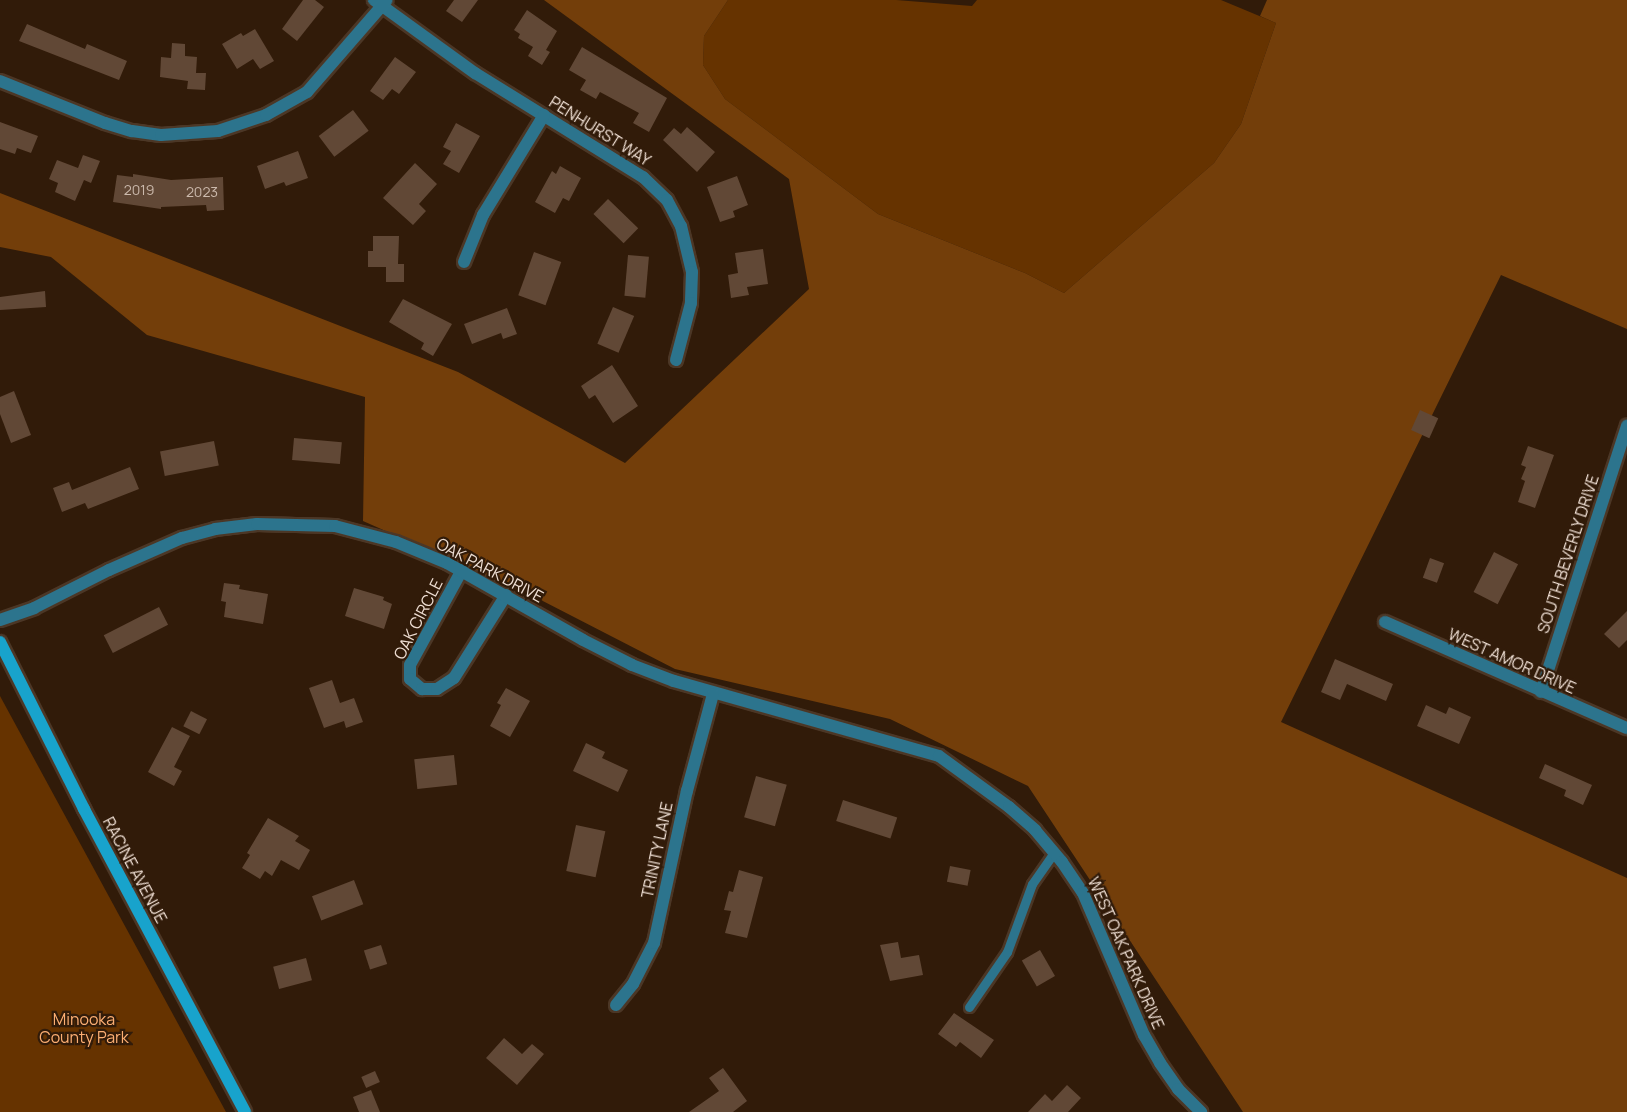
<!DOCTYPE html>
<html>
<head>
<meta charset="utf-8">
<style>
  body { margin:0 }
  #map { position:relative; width:1627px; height:1112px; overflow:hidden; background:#311b09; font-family:Manrope,sans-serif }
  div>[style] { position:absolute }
  .green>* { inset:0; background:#630 }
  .forest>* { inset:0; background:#733e0a }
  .building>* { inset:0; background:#614836; transform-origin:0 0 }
  .roads { filter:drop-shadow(2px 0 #4c3726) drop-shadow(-2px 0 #4c3726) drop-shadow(0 2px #4c3726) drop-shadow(0 -2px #4c3726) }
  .service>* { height:9px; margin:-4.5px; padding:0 4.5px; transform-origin:4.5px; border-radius:4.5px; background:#2c748d }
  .minor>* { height:12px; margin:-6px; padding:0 6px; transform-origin:6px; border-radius:6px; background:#2c748d }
  .secondary>* { height:12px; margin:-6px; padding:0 6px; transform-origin:6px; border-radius:6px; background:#18a3cc }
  span { translate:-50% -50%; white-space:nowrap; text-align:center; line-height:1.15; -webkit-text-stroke:4.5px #311b09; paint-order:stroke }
  .number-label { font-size:14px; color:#ccbaad }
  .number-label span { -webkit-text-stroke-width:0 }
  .street-label { font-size:16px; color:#f0e0d5 }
  .park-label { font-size:16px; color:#fdaf73 }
</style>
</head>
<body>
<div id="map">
  <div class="green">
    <div style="clip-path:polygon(728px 0,896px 0,972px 6px,977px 0,1221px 0,1276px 23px,1241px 124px,1214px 163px,1064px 293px,1025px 273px,878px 214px,725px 99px,703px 65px,704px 36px)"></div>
    <div style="clip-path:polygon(0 696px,226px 1112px,0 1112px)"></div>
  </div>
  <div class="forest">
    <div style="clip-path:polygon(544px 0,728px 0,704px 36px,703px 65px,725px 99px,878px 214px,1025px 273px,1064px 293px,1214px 163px,1241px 124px,1276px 23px,1260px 16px,1267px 0,1627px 0,1627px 329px,1501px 275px,1281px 722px,1627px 878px,1627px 1112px,1243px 1112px,1028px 786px,890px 719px,675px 669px,537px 598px,363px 521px,365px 397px,147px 335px,51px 257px,0 247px,0 193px,458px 372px,625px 463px,809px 289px,789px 179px)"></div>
  </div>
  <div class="building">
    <div style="clip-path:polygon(303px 0,315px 0,324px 7px,297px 41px,282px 29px)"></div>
    <div style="clip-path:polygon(454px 0,478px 0,462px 22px,446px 11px)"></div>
    <div style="clip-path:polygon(527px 10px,557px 31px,546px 50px,550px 52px,542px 65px,528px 56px,533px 47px,518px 38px,520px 34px,514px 30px)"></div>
    <div style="clip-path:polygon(27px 24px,85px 49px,87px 44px,127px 61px,119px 80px,19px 41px)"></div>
    <div style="clip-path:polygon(255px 29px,274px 61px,260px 69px,253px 59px,237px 69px,222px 44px,241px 33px,243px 36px)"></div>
    <div style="clip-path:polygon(172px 43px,185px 44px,185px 56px,197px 57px,196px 73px,206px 73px,205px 90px,187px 89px,188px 81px,160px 77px,161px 57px,171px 58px)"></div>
    <div style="clip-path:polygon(582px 47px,667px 98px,649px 132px,633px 123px,639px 113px,600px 92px,596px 99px,580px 90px,586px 80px,569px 70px)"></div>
    <div style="clip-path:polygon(395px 57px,416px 72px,399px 94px,392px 89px,383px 100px,370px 91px)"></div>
    <div style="left:353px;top:110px;width:26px;height:43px;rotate:53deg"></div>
    <div style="clip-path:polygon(0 122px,38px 136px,31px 153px,17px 148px,15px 154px,0 149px)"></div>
    <div style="clip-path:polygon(456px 123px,480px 136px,459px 173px,443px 164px,451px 151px,443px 147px)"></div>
    <div style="clip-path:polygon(687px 127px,715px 152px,697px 172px,663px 140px,674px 128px,681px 134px)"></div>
    <div style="clip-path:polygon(298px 151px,308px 178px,286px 186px,284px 182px,265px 189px,257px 166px)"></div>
    <div style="clip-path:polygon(83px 155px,100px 161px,91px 183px,84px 180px,75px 201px,55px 192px,58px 183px,49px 179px,57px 160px,78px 168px)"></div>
    <div style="clip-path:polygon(415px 163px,437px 184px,419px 204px,426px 211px,413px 225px,383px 198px)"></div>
    <div style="clip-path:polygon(560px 166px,581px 178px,569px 201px,563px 198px,555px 213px,535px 202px,552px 171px,556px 174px)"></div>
    <div style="clip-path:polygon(133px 174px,171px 180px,223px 177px,224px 210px,207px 211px,206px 205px,161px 207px,161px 209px,113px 202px,117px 175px,133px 177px)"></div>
    <div style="clip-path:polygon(737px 176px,748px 205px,733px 211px,735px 217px,720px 222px,707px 187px)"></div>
    <div style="left:608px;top:199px;width:42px;height:21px;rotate:44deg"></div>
    <div style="clip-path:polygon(373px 236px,399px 236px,398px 264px,404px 264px,404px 282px,386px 282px,386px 267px,368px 267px,368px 251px,373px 251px)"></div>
    <div style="clip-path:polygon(763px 249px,768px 284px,747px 287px,749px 295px,731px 298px,728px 275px,738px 273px,735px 253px)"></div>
    <div style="left:534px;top:252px;width:29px;height:46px;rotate:20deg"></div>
    <div style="left:628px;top:255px;width:21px;height:41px;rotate:5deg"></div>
    <div style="clip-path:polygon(45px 291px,46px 307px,0 310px,0 297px)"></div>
    <div style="clip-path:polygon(403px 299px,452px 324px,433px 356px,421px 349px,424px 343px,389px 322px)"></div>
    <div style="left:613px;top:307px;width:23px;height:40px;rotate:23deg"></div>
    <div style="clip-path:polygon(507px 308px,517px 334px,503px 339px,501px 333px,472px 344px,464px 324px)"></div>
    <div style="clip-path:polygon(612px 365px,638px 406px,613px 423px,595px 395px,589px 399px,581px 386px)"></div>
    <div style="clip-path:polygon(14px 391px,31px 435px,11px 443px,0 414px,0 397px)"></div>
    <div style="left:1420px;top:410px;width:20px;height:22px;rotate:24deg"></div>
    <div style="left:294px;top:438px;width:48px;height:22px;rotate:5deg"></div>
    <div style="left:214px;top:441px;width:25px;height:55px;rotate:79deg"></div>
    <div style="clip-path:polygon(1528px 446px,1554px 455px,1535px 508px,1518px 502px,1525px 481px,1521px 479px,1526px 467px,1521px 465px)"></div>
    <div style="clip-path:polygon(130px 467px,139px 489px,88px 509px,85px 503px,62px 512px,53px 488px,69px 482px,72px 490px)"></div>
    <div style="left:1494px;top:552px;width:27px;height:45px;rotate:27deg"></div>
    <div style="left:1430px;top:558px;width:15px;height:21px;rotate:20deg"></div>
    <div style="clip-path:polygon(224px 583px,240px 585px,239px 589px,268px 594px,263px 624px,224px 617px,226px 602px,221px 601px)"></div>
    <div style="clip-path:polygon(354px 588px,384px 597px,383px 600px,392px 604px,384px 629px,345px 616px)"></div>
    <div style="left:159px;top:607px;width:20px;height:62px;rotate:63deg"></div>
    <div style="clip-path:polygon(1627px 611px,1627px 640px,1619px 648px,1604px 634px)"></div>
    <div style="clip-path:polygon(1335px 659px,1393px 684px,1386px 701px,1347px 684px,1340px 700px,1321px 692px)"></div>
    <div style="clip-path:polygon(332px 680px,340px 703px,354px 698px,363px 722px,346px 728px,344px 721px,324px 728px,309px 688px)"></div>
    <div style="clip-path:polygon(506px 688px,530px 701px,510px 737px,490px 726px,501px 705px,497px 703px)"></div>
    <div style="clip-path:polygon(1426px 705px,1446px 714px,1449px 707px,1471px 717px,1459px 744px,1417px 726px)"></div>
    <div style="left:191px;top:711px;width:18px;height:17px;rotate:27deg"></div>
    <div style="clip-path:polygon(172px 727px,190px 736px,174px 767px,182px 771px,174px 786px,148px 772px)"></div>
    <div style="clip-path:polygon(586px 743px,605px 752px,602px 758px,628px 770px,618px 792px,573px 771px)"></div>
    <div style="left:454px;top:755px;width:30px;height:40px;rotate:84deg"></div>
    <div style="clip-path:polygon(1545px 764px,1592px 785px,1583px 805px,1564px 796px,1566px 790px,1539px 778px)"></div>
    <div style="left:756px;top:776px;width:32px;height:43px;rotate:16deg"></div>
    <div style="left:843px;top:800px;width:57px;height:22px;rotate:18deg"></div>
    <div style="clip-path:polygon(268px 818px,299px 836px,295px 841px,310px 850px,299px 870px,281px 860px,272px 876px,265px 871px,260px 879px,242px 868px,250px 855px,247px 853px)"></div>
    <div style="left:576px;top:825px;width:30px;height:47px;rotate:12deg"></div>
    <div style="left:950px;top:866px;width:21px;height:16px;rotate:11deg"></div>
    <div style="clip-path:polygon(739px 870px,763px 877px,747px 938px,725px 933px,731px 911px,724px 910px,729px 891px,733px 892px)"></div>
    <div style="left:354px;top:880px;width:26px;height:45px;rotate:69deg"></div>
    <div style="clip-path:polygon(898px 942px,901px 958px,919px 955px,923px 975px,890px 981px,880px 945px)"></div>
    <div style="left:381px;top:945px;width:20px;height:18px;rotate:72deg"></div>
    <div style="left:1040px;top:950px;width:30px;height:21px;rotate:60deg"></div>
    <div style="left:306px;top:958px;width:23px;height:34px;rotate:75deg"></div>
    <div style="clip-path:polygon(954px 1013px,994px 1040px,981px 1058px,960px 1042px,956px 1047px,938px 1034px)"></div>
    <div style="clip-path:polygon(504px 1038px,522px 1054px,532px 1044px,544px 1054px,517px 1085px,486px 1058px)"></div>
    <div style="clip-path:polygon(723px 1068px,747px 1101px,733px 1112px,689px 1112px,719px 1091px,709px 1078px)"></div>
    <div style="left:375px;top:1071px;width:12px;height:15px;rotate:66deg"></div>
    <div style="clip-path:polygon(1067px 1085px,1081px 1098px,1068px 1112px,1028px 1112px,1045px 1094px,1052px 1101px)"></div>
    <div style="clip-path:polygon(371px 1090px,380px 1112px,359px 1112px,353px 1097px)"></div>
  </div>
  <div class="roads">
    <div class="service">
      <div style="left:969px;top:1007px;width:67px;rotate:-55.4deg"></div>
      <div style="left:1007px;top:952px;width:72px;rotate:-69.8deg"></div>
      <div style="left:1032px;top:884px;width:38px;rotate:-55deg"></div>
    </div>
    <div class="minor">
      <div style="left:374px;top:0;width:125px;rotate:35.9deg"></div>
      <div style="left:475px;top:73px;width:198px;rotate:31.8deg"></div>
      <div style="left:643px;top:177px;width:33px;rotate:44deg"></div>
      <div style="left:667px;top:200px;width:30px;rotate:62deg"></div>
      <div style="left:681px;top:226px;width:47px;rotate:76.6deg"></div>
      <div style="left:692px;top:272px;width:31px;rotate:92deg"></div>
      <div style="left:691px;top:303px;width:59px;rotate:104.7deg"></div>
      <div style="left:0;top:81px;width:113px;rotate:21.8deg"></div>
      <div style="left:105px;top:123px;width:28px;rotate:17deg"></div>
      <div style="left:132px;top:131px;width:29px;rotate:8deg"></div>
      <div style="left:161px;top:135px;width:57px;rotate:-4deg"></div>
      <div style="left:218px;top:131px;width:51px;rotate:-18.4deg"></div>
      <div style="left:266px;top:115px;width:47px;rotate:-29.3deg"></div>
      <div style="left:307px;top:92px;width:121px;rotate:-49deg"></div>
      <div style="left:464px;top:262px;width:51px;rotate:-68deg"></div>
      <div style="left:483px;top:215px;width:117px;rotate:-58.6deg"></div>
      <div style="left:462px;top:570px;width:108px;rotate:118.7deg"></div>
      <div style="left:410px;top:665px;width:14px;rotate:90deg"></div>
      <div style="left:410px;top:679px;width:16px;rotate:40deg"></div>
      <div style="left:422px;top:689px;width:15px"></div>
      <div style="left:437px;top:689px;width:20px;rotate:-33deg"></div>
      <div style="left:454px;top:678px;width:98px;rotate:-57.9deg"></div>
      <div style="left:0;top:620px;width:36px;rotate:-19deg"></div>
      <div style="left:34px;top:608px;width:84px;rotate:-26.9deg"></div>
      <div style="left:109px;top:570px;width:80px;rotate:-23.7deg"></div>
      <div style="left:182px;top:538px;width:34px;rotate:-15deg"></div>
      <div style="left:215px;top:529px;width:42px;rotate:-6.8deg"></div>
      <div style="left:257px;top:524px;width:78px;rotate:1.5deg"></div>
      <div style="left:335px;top:526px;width:63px;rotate:14.7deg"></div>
      <div style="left:396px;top:542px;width:55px;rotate:22.4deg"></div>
      <div style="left:447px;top:563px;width:156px;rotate:29.5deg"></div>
      <div style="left:583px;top:640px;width:55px;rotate:27deg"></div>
      <div style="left:632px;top:665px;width:45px;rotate:20.9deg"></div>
      <div style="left:674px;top:681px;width:275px;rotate:15.8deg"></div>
      <div style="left:939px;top:756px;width:87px;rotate:36.1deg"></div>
      <div style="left:1009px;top:807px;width:35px;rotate:41deg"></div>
      <div style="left:1035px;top:830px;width:42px;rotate:49.8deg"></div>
      <div style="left:1062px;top:862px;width:37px;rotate:56deg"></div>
      <div style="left:1083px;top:893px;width:155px;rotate:66.8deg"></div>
      <div style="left:1144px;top:1035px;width:32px;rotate:60deg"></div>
      <div style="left:1160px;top:1063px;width:32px;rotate:55deg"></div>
      <div style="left:1178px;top:1089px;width:33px;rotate:45deg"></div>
      <div style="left:1385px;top:622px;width:264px;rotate:23.7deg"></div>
      <div style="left:1541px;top:692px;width:280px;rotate:-72.1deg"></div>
      <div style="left:616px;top:1005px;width:27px;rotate:-51deg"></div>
      <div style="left:633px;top:984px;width:46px;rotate:-62.9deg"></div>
      <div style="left:654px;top:943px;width:156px;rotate:-77.8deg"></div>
      <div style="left:687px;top:791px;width:100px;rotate:-75deg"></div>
    </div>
    <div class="secondary">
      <div style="left:0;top:642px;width:187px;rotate:63.3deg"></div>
      <div style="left:84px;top:809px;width:343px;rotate:62deg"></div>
    </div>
  </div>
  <div class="number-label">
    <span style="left:139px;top:190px">2019</span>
    <span style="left:202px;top:192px">2023</span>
  </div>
  <div class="street-label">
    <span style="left:600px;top:131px;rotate:32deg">PENHURST WAY</span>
    <span style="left:1568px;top:554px;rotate:-72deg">SOUTH BEVERLY DRIVE</span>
    <span style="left:490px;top:570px;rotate:28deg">OAK PARK DRIVE</span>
    <span style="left:418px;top:619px;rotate:-63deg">OAK CIRCLE</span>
    <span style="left:1512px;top:661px;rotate:24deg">WEST AMOR DRIVE</span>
    <span style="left:657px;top:850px;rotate:-78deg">TRINITY LANE</span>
    <span style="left:135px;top:870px;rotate:62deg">RACINE AVENUE</span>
    <span style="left:1126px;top:953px;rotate:66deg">WEST OAK PARK DRIVE</span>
  </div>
  <div class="park-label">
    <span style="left:84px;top:1028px">Minooka<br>County Park</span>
  </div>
</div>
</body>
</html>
